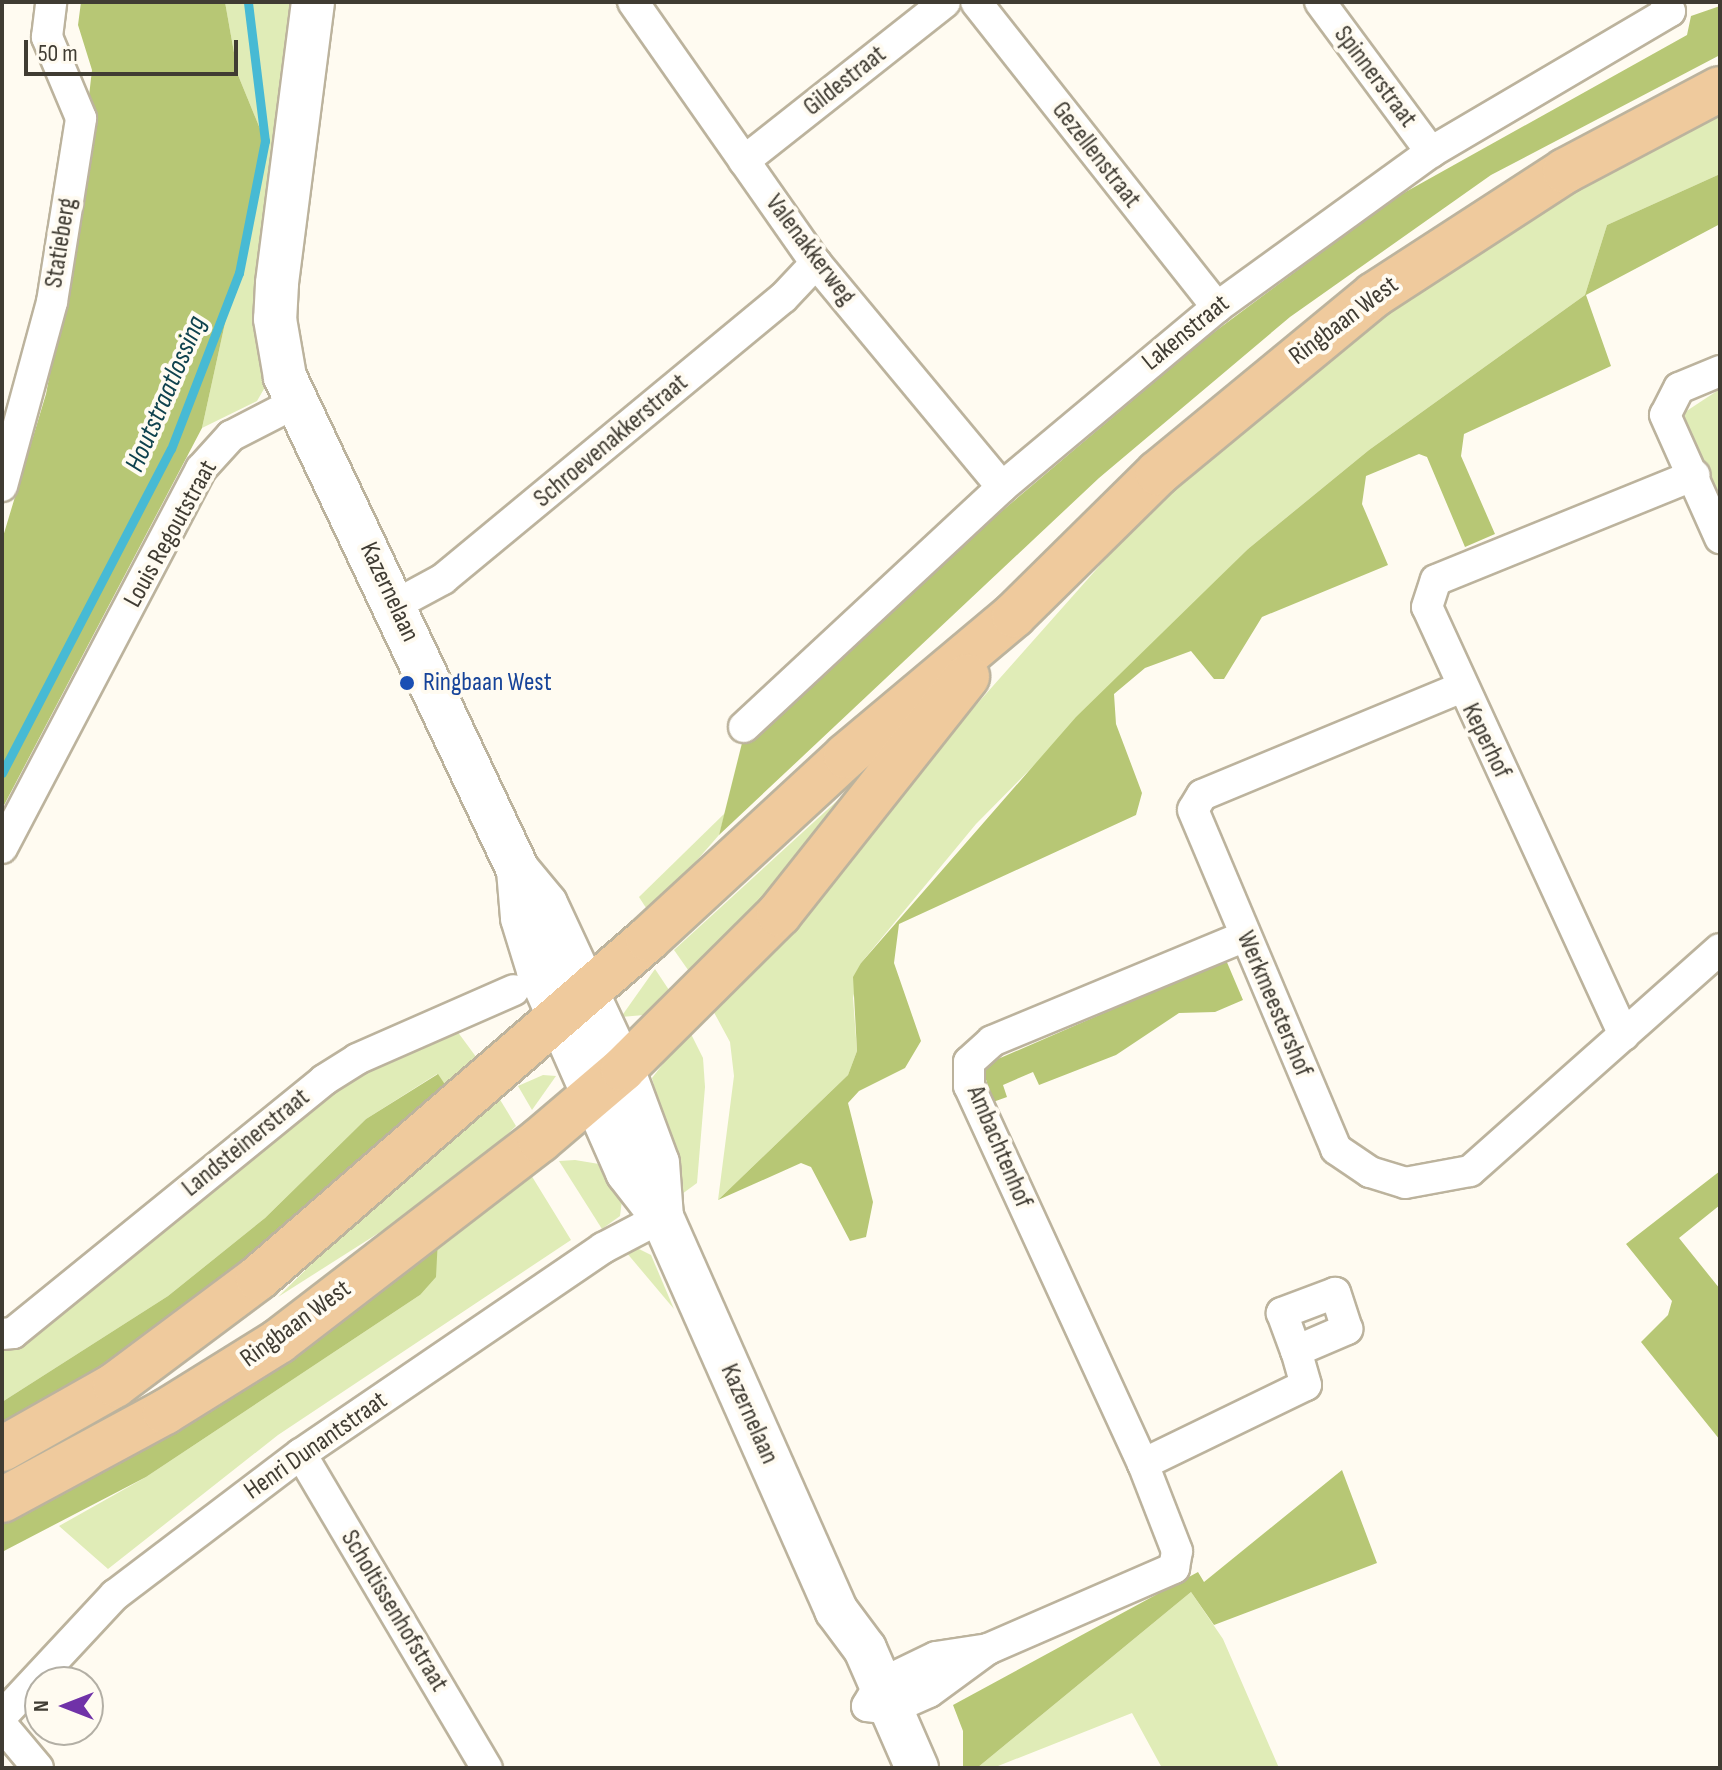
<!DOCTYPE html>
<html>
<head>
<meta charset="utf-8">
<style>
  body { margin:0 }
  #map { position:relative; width:1722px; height:1770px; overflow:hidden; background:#fffbf1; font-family:"Sofia Sans Condensed",sans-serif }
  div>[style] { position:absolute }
  .green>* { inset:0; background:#e0ecb7 }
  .forest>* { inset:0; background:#b7c775 }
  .stream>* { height:9px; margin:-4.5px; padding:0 4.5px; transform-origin:4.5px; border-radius:4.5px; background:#47bad4 }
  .roads { filter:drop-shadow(2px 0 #bcb39d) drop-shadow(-2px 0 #bcb39d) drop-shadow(0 2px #bcb39d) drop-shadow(0 -2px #bcb39d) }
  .street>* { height:30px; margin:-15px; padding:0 15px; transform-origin:15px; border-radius:15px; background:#fff }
  .secondary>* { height:42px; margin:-21px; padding:0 21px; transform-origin:21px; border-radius:21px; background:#fff }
  .primary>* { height:44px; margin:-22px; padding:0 22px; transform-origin:22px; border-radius:22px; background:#efca9d }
  .dots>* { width:22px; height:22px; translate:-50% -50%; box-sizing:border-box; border:4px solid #fffbf1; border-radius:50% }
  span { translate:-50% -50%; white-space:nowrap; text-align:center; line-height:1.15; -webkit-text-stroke:8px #fffbf1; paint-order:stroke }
  .street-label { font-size:26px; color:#403c33 }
  .transit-label { font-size:26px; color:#164399 }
  .left { translate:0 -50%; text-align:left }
  .water-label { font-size:28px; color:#0f424e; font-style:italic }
  .frame { position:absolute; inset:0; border:4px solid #403c33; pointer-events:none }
  .north { position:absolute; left:24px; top:1666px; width:80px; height:80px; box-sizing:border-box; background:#fffbf1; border:2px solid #b3afa5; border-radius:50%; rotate:270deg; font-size:22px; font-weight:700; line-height:32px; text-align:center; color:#403c33 }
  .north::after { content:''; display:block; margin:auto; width:28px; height:36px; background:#7032a8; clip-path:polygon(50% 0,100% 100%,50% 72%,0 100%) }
  .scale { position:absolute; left:24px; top:40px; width:214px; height:36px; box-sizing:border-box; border:4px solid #403c33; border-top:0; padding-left:10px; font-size:24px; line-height:28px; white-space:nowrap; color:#403c33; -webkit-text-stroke:6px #fffbf1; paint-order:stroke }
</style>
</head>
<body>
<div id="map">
  <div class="green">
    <div style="clip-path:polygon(225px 2px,295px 2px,256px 311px,256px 343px,268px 382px,257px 401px,202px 428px,265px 141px,238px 75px)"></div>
    <div style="clip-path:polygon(1720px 113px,1720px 174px,1607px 225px,1585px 295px,1369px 450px,1248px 549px,976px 824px,861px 963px,853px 998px,857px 1051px,848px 1075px,718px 1200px,734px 1076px,730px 1042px,710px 1005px,1165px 492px,1373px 315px,1597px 173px)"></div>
    <div style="clip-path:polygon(1720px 389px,1720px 513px,1684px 427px,1685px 412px)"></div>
    <div style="clip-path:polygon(839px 799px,844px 802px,693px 977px,674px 950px)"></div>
    <div style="clip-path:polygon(725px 813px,719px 835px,650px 914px,639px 897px)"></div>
    <div style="clip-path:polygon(655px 969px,673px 996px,644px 1015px,621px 1017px)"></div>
    <div style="clip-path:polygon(689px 1030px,703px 1058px,705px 1087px,697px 1183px,682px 1194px,652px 1078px)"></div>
    <div style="clip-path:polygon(457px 1031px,485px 1069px,452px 1095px,437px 1074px,366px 1119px,265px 1218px,168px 1296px,2px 1402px,2px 1349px,333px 1086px)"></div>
    <div style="clip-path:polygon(543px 1075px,556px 1076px,532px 1110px,518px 1086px)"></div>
    <div style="clip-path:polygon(499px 1098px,516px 1126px,451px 1187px,278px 1297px,416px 1161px)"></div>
    <div style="clip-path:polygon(575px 1160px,599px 1164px,623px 1192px,620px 1216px,602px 1229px,559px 1161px)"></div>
    <div style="clip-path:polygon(528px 1170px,571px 1240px,278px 1435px,108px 1569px,59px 1526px,146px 1477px,420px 1295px,438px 1238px)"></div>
    <div style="clip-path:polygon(635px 1247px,651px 1255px,674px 1309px,626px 1252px)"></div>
    <div style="clip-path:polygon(1191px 1592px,1223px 1639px,1279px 1768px,1162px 1768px,1132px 1713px,993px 1768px,977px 1768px)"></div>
  </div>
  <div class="forest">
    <div style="clip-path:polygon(81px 2px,225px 2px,238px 75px,265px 141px,202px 428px,2px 809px,2px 540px,46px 394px,68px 278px,92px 70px,78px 25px)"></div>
    <div style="clip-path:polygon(1720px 6px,1720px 55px,1491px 175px,1290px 317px,1099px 478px,719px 835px,742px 743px,891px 605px,1205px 339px,1393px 199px,1687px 35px,1691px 16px)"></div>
    <div style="clip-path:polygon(1720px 174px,1720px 224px,1586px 295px,1611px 366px,1464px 434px,1461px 456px,1495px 534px,1465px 547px,1427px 457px,1419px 454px,1366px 476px,1362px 504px,1388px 565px,1262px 617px,1224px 679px,1214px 679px,1191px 651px,1145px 668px,1114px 694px,1116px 724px,1142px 793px,1136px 815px,899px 924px,894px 963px,921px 1041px,905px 1068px,859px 1091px,848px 1103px,873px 1202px,866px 1237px,850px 1241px,811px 1167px,801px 1163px,718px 1200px,848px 1075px,857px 1051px,853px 977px,861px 963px,1076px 717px,1248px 549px,1369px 450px,1585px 295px,1607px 225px)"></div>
    <div style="clip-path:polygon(1226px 960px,1243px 1000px,1215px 1012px,1179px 1013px,1116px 1055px,1039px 1085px,1033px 1072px,1003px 1085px,1007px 1097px,993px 1102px,983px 1070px,991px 1062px)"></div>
    <div style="clip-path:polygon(438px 1074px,452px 1095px,98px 1381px,2px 1430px,2px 1402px,168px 1296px,265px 1218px,366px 1119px)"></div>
    <div style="clip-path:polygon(1720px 1171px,1720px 1205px,1679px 1238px,1720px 1289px,1720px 1440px,1641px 1342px,1668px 1315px,1672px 1301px,1626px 1244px)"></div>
    <div style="clip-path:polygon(438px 1238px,436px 1277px,420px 1295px,146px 1477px,2px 1552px,2px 1521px,56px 1496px,288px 1357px)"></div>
    <div style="clip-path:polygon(1342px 1470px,1377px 1563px,1214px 1625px,1191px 1592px,977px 1768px,963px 1768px,963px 1731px,953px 1705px,1198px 1572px,1204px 1582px)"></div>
  </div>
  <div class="stream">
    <div style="left:2px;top:773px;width:365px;rotate:-62.5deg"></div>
    <div style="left:171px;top:449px;width:189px;rotate:-68.9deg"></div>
    <div style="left:239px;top:273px;width:135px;rotate:-78.9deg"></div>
    <div style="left:265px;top:141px;width:140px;rotate:-97deg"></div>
  </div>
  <div class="roads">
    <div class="street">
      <div style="left:633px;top:2px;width:319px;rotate:55deg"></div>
      <div style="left:816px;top:263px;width:291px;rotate:50.3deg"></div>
      <div style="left:976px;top:2px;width:389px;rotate:51.7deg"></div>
      <div style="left:1320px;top:2px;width:187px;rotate:53.5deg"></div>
      <div style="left:744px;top:161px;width:256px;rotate:-38.3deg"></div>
      <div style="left:1720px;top:371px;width:44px;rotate:157.5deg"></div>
      <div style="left:1679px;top:388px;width:30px;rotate:117deg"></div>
      <div style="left:1665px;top:415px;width:135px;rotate:65.9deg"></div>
      <div style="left:2px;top:486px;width:191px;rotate:-74.8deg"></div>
      <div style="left:52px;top:302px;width:186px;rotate:-81deg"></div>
      <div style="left:81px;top:118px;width:88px;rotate:-112.8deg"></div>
      <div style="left:47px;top:37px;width:35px;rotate:-83deg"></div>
      <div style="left:395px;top:605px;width:55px;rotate:-28.4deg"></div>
      <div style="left:443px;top:579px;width:441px;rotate:-39.6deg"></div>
      <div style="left:783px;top:298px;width:48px;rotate:-46.7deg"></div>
      <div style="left:1460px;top:688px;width:279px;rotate:157.5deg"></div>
      <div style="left:1202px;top:795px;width:17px;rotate:121deg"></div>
      <div style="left:1193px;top:810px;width:368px;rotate:67.1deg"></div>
      <div style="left:1336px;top:1149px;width:41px;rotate:34.1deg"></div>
      <div style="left:1370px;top:1172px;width:37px;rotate:17deg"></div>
      <div style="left:1405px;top:1183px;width:66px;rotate:-10.5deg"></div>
      <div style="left:1470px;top:1171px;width:334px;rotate:-41.6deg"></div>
      <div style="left:744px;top:727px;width:352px;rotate:-42.9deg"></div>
      <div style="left:1002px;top:487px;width:280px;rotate:-39.9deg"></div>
      <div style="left:1217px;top:307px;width:264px;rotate:-35.9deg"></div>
      <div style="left:1431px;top:152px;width:277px;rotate:-30.5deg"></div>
      <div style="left:1670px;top:11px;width:10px;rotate:-114deg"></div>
      <div style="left:2px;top:848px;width:428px;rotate:-62.3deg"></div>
      <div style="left:201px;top:469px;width:45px;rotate:-47.7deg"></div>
      <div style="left:231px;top:436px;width:74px;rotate:-27.3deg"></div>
      <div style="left:1624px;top:1035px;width:471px;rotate:-114.7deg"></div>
      <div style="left:1427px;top:607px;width:28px;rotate:-72deg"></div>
      <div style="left:1436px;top:580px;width:279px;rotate:-22.1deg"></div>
      <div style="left:2px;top:1334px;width:11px;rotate:-5deg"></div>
      <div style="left:13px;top:1333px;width:401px;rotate:-39.1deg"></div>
      <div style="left:324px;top:1080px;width:39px;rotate:-32deg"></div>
      <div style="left:357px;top:1059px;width:171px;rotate:-23.7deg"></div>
      <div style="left:301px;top:1454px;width:365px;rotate:59.4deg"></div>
      <div style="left:1143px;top:1464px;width:181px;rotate:-25.9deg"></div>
      <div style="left:1306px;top:1385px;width:35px;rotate:-106deg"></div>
      <div style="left:1296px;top:1351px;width:56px;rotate:-23.3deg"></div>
      <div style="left:1347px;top:1329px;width:38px;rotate:-108deg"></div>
      <div style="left:1335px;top:1293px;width:57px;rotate:159.3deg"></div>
      <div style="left:1282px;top:1313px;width:40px;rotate:69.8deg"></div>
      <div style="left:988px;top:1649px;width:73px;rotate:143.9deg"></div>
      <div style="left:929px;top:1692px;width:42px;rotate:155.9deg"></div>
      <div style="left:891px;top:1709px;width:24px;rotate:-173deg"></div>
      <div style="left:867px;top:1706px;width:26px;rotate:-59deg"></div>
      <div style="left:880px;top:1684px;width:62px;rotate:-25.7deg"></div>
      <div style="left:936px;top:1657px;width:53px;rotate:-8.7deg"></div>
      <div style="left:988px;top:1649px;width:203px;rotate:-23.5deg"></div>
      <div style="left:1174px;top:1568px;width:17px;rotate:-80deg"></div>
      <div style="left:1177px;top:1551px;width:93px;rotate:-111.3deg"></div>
      <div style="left:1143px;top:1464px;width:416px;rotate:-114.7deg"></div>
      <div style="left:969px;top:1086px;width:24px;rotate:-90deg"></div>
      <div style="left:969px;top:1062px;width:31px;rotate:-42deg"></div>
      <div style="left:992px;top:1041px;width:274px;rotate:-22.5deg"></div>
      <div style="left:2px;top:1716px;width:166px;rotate:-47deg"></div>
      <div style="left:115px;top:1595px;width:233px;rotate:-37.2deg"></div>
      <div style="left:301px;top:1454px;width:366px;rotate:-34.3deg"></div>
      <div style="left:603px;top:1248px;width:67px;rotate:-27.7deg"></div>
      <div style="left:2px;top:1725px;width:56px;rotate:50.1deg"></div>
    </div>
    <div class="secondary">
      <div style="left:313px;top:2px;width:284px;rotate:97.3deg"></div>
      <div style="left:277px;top:284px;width:35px;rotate:93deg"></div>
      <div style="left:275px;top:319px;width:59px;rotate:80.2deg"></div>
      <div style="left:285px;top:377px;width:545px;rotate:64.7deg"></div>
      <div style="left:518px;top:870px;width:44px;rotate:50.5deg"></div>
      <div style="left:546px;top:904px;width:182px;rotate:65deg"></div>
      <div style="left:623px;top:1069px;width:100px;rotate:69.6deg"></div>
      <div style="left:658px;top:1163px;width:54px;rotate:85.8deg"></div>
      <div style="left:518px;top:870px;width:48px;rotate:85.2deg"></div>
      <div style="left:522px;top:918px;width:54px;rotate:72.9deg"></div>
      <div style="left:538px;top:970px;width:221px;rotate:66.2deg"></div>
      <div style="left:627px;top:1172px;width:57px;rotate:52.1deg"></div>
      <div style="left:662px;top:1217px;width:430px;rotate:66.1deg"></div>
      <div style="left:836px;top:1610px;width:49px;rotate:53.4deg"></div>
      <div style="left:865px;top:1649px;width:130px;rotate:66.4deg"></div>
    </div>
    <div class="primary">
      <div style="left:2px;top:1449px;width:130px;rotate:-29.5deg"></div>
      <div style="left:115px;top:1385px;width:179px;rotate:-36.8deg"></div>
      <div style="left:258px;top:1278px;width:517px;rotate:-41deg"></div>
      <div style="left:648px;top:939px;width:270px;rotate:-42.7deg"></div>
      <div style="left:846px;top:756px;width:219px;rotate:-40deg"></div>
      <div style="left:1014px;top:615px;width:202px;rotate:-44.6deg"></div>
      <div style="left:1158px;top:473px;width:280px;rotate:-39.5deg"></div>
      <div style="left:1374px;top:295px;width:228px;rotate:-33deg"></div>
      <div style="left:1565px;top:171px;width:175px;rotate:-27.9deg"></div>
      <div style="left:2px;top:1500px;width:185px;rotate:-28.4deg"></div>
      <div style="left:165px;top:1412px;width:134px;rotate:-31.9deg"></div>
      <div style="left:279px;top:1341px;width:329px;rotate:-37.6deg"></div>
      <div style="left:540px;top:1140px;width:109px;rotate:-40.5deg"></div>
      <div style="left:623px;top:1069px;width:220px;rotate:-44.8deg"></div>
      <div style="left:779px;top:914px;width:303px;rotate:-51.6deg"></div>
    </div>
  </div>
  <div class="dots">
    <div style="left:407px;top:683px;background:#1a4fb4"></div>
  </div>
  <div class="street-label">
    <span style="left:1375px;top:77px;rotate:53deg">Spinnerstraat</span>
    <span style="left:845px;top:81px;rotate:-38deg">Gildestraat</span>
    <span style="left:1096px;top:155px;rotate:52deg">Gezellenstraat</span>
    <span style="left:61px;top:243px;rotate:-81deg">Statieberg</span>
    <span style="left:810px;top:250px;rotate:53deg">Valenakkerweg</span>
    <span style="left:1344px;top:321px;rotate:-37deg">Ringbaan West</span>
    <span style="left:1186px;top:333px;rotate:-39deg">Lakenstraat</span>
    <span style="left:611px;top:441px;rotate:-40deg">Schroevenakkerstraat</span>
    <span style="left:171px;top:534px;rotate:-61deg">Louis Regoutstraat</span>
    <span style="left:389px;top:592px;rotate:65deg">Kazernelaan</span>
    <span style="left:1486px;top:741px;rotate:64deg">Keperhof</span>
    <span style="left:1274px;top:1004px;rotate:67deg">Werkmeestershof</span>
    <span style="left:246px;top:1143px;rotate:-39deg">Landsteinerstraat</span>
    <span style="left:999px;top:1147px;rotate:67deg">Ambachtenhof</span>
    <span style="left:296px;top:1324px;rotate:-36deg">Ringbaan West</span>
    <span style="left:749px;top:1414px;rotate:66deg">Kazernelaan</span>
    <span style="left:316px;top:1446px;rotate:-35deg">Henri Dunantstraat</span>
    <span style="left:394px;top:1611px;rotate:59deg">Scholtissenhofstraat</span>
  </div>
  <div class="transit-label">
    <span class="left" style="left:423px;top:683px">Ringbaan West</span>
  </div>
  <div class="water-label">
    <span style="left:166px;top:394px;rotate:-67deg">Houtstraatlossing</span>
  </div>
  <div class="frame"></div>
  <div class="north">N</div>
  <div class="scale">50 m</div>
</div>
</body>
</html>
